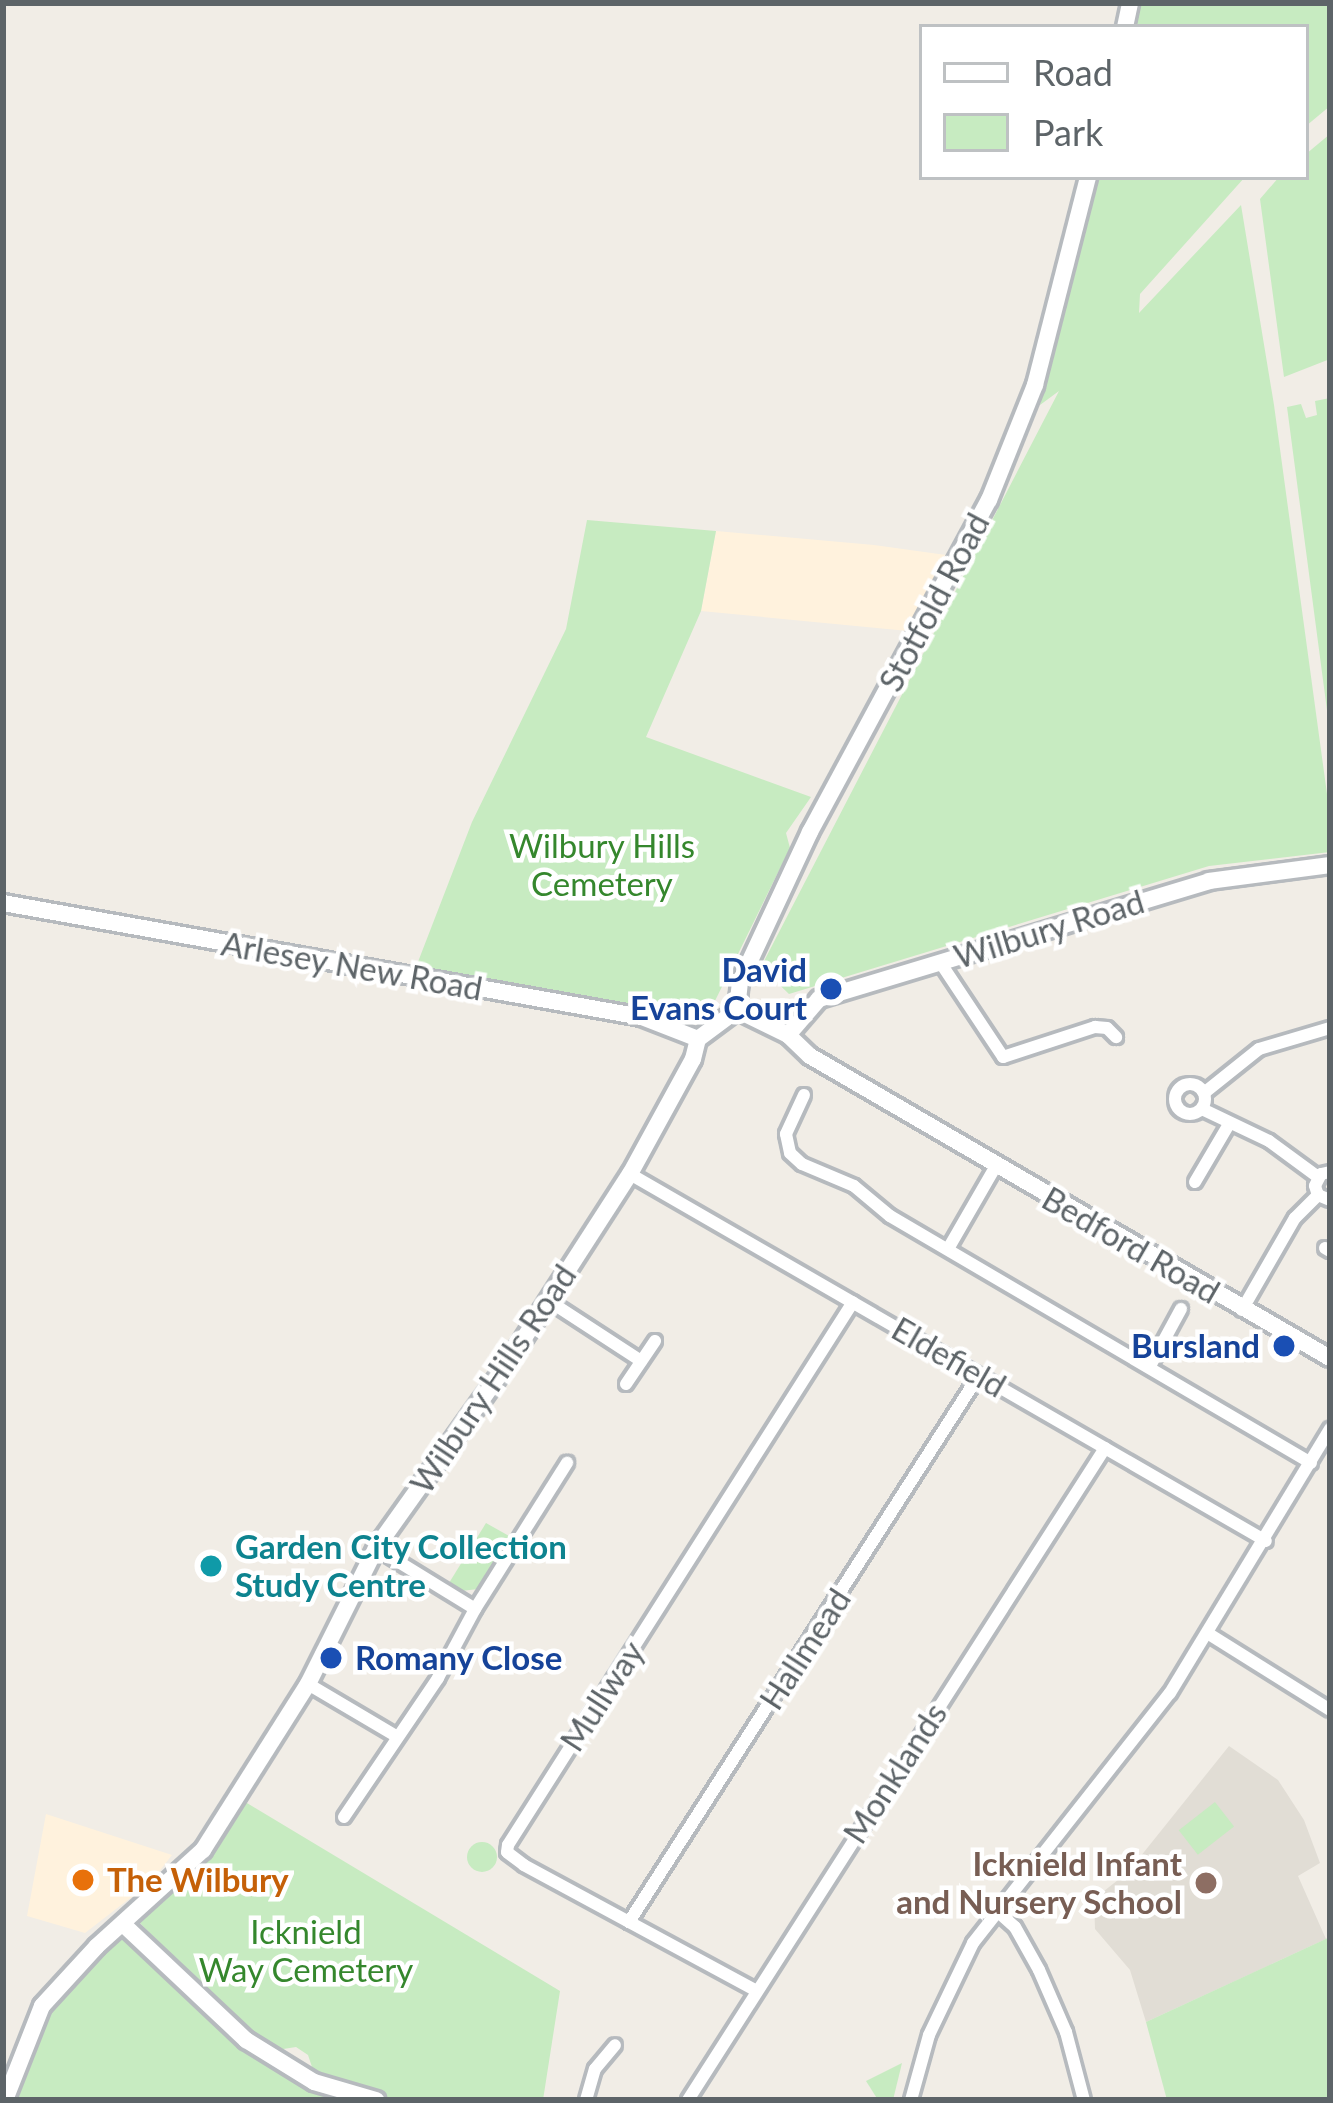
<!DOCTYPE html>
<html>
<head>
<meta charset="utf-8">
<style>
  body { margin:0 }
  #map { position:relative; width:1333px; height:2103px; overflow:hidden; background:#f1ede6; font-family:Lato,sans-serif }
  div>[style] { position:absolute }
  .commercial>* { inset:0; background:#fff2dd }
  .education>* { inset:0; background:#e1ddd5 }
  .green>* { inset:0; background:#c7ebc1; transform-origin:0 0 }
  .round { border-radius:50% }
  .roads { filter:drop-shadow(3px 0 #b6babe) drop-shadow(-3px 0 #b6babe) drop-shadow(0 3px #b6babe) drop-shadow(0 -3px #b6babe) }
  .street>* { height:12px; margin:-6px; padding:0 6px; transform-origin:6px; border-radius:6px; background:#fff }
  .street>.ring { margin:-6px; padding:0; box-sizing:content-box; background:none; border:12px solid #fff; border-radius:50% }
  .secondary>* { height:16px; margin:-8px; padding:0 8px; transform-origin:8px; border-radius:8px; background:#fff }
  .dots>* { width:33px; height:33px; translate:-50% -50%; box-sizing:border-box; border:6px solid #fff; border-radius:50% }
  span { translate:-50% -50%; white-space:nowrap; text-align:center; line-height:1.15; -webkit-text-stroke:9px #fff; paint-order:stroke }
  .street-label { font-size:33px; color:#5d6468 }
  .park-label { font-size:33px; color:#35872d }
  .transit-label { font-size:33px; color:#164399; font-weight:700 }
  .right { translate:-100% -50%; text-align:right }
  .left { translate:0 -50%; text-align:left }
  .culture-label { font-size:33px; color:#0d838f; font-weight:700 }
  .education-label { font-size:33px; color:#785e54; font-weight:700 }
  .food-label { font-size:33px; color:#c56008; font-weight:700 }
  .frame { position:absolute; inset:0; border:6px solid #5d6468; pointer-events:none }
  .legend { position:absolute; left:919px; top:24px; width:390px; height:156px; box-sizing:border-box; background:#fff; border:3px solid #bec1c3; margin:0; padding:15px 21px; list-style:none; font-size:36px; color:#5d6468 }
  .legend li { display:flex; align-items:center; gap:24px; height:60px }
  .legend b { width:60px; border:3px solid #bec1c3 }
</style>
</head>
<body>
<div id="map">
  <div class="commercial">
    <div style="clip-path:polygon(716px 531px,874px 545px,946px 555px,908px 631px,701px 611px)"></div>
    <div style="clip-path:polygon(46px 1814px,172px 1855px,151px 1882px,85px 1933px,27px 1916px)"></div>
  </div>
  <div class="education">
    <div style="clip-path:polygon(1229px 1746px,1278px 1780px,1304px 1820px,1320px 1863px,1298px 1876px,1326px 1939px,1146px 2022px,1130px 1970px,1095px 1929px,1094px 1899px,1128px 1872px)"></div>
  </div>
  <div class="green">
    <div style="clip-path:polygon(1137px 3px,1330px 3px,1330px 106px,1306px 126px,1306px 27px,1131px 27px)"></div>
    <div style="clip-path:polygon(1330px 134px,1330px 359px,1284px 377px,1260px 199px,1279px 177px,1306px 177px,1306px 154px)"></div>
    <div style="clip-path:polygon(1093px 177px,1245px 177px,1140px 294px,1139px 313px,1241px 205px,1274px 405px,1330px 816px,1330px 852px,1209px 866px,789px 994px,761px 967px,1059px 391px,1040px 405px)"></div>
    <div style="clip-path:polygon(1330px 398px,1330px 733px,1287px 407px,1301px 404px,1306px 418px,1317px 415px,1315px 401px)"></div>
    <div style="clip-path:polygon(587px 520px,716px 531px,701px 611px,646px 737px,811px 797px,786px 833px,790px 848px,712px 1007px,700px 1016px,416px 967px,472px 822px,566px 629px)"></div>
    <div style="clip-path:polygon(486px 1523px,511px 1537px,478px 1589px,461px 1591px,449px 1583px)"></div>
    <div style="clip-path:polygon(242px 1800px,560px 1991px,543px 2100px,397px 2100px,357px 2091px,314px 2073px,308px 2055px,296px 2047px,277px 2050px,260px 2039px,212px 1997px,136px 1919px)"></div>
    <div style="left:1215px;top:1802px;width:31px;height:46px;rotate:52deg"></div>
    <div class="round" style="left:467px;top:1842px;width:30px;height:30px"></div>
    <div style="clip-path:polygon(125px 1928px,245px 2043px,361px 2100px,13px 2100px,41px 2023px,63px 1987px)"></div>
    <div style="clip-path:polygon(1330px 1937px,1330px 2100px,1167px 2100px,1146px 2022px)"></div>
    <div style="clip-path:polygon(902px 2063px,893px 2100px,878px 2100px,866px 2081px)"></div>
  </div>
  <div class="roads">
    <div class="street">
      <div style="left:940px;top:962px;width:114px;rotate:56.4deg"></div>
      <div style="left:1003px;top:1057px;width:97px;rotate:-18.1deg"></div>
      <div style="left:1095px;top:1027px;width:12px;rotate:5deg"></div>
      <div style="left:1107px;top:1028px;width:13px;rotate:45deg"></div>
      <div class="ring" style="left:1175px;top:1084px;width:18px;height:18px"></div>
      <div style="left:1204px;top:1093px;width:70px;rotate:-38.7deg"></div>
      <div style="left:1259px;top:1049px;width:74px;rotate:-16.5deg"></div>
      <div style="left:804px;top:1095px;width:43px;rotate:114.8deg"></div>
      <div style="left:786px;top:1134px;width:19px;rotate:78deg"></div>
      <div style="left:790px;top:1153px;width:16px;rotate:43deg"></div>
      <div style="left:802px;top:1164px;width:56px;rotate:22.9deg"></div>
      <div style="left:854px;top:1186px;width:47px;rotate:39.8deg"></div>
      <div style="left:890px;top:1216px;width:488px;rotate:30.4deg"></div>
      <div style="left:1202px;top:1109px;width:74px;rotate:25.5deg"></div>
      <div style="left:1269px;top:1141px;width:61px;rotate:36.3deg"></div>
      <div style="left:1330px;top:1172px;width:9px;rotate:167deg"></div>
      <div style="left:1321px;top:1174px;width:13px;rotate:117deg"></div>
      <div style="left:1315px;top:1186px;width:9px;rotate:72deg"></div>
      <div style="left:1318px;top:1195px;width:13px;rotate:23deg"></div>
      <div style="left:630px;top:1174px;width:734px;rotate:29.99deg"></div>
      <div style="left:1195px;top:1182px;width:67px;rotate:-59.6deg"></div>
      <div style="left:1325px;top:1248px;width:6px;rotate:31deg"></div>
      <div style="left:948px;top:1249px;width:96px;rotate:-60deg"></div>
      <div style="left:549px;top:1301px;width:110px;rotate:33.1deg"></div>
      <div style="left:1242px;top:1310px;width:106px;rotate:-60.1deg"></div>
      <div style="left:1295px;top:1218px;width:33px;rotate:-45deg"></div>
      <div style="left:1150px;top:1366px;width:65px;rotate:-61.5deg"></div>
      <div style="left:626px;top:1384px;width:52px;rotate:-56deg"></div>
      <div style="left:376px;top:1548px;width:116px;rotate:31.6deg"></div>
      <div style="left:1209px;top:1634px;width:143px;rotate:32.1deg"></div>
      <div style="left:308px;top:1684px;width:102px;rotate:30.6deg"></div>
      <div style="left:344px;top:1817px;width:168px;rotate:-55.9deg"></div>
      <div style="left:438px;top:1678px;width:78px;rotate:-61.8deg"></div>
      <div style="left:475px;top:1609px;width:173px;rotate:-57.8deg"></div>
      <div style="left:996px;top:1910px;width:25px;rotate:42deg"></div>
      <div style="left:1015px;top:1927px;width:49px;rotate:60.8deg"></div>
      <div style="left:1039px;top:1970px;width:68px;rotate:66.5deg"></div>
      <div style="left:1066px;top:2032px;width:70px;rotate:75.2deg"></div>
      <div style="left:629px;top:1922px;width:649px;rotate:-57.39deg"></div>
      <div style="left:755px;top:1990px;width:263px;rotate:-151.6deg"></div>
      <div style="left:524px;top:1865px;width:21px;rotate:-143deg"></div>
      <div style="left:507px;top:1852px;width:7px;rotate:-82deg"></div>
      <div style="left:508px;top:1845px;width:643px;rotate:-57.57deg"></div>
      <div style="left:586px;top:2100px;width:32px;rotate:-74deg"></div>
      <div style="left:595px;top:2069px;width:31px;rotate:-50deg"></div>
      <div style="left:688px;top:2100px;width:774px;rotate:-57.4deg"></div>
      <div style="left:911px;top:2100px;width:67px;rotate:-74.5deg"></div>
      <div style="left:929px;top:2035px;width:102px;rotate:-64.4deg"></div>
      <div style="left:973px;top:1943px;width:318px;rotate:-51.8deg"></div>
      <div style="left:1170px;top:1693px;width:309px;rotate:-58.8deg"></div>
    </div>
    <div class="secondary">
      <div style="left:1125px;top:27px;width:25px;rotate:-78deg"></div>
      <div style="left:3px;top:903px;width:649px;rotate:10.12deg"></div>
      <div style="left:642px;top:1017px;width:60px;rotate:21.4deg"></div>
      <div style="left:737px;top:1010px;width:28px;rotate:-84deg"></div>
      <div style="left:740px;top:982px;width:166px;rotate:-65deg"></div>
      <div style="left:810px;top:832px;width:377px;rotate:-61.7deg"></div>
      <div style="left:989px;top:500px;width:124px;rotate:-68.2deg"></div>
      <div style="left:1035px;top:385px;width:215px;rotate:-75.7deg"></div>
      <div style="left:737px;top:1010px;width:57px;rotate:26.1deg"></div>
      <div style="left:788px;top:1035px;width:30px;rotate:44deg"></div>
      <div style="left:810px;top:1056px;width:601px;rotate:30.15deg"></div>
      <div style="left:788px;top:1035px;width:48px;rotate:-49.3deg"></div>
      <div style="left:819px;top:999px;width:407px;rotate:-16.8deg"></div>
      <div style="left:1209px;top:881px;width:122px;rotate:-7.5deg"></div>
      <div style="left:124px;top:1925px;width:168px;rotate:43.3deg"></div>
      <div style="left:246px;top:2040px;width:80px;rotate:31.7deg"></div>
      <div style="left:314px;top:2082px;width:65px;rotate:16.2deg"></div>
      <div style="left:5px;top:2100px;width:101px;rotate:-68.5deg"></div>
      <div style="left:42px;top:2006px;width:81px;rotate:-47.5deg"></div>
      <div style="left:97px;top:1946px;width:143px;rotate:-42.2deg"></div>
      <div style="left:203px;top:1850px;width:196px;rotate:-57.7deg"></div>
      <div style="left:308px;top:1684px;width:152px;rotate:-63.4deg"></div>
      <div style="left:376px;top:1548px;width:227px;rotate:-54.5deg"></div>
      <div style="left:508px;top:1363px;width:225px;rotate:-57.2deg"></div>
      <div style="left:630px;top:1174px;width:131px;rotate:-61.3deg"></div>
      <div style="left:693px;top:1059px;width:21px;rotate:-76deg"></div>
      <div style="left:698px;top:1039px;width:49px;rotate:-36.6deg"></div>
    </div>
  </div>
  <div class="dots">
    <div style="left:831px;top:989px;background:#1a4fb4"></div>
    <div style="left:1284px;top:1346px;background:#1a4fb4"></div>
    <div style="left:211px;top:1566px;background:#0f9aa8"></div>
    <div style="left:331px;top:1658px;background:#1a4fb4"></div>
    <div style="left:83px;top:1880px;background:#e8710a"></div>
    <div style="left:1206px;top:1883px;background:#8d6e63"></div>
  </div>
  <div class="street-label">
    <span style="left:934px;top:602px;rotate:-62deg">Stotfold Road</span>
    <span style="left:1049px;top:929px;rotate:-17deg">Wilbury Road</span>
    <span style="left:352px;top:966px;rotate:10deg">Arlesey New Road</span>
    <span style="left:1131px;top:1245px;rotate:30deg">Bedford Road</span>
    <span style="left:949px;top:1357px;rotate:30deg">Eldefield</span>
    <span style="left:493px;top:1379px;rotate:-56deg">Wilbury Hills Road</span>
    <span style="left:805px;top:1649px;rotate:-57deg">Hallmead</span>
    <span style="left:602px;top:1696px;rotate:-57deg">Mullway</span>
    <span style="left:895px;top:1773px;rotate:-57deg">Monklands</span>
  </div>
  <div class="park-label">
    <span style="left:602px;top:865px">Wilbury Hills<br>Cemetery</span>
    <span style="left:306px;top:1951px">Icknield<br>Way Cemetery</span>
  </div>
  <div class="transit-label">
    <span class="right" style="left:807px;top:989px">David<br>Evans Court</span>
    <span class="right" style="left:1260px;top:1346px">Bursland</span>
    <span class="left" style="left:355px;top:1658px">Romany Close</span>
  </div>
  <div class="culture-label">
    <span class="left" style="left:235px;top:1566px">Garden City Collection<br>Study Centre</span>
  </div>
  <div class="education-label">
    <span class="right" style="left:1182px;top:1883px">Icknield Infant<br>and Nursery School</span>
  </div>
  <div class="food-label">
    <span class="left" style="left:107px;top:1880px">The Wilbury</span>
  </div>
  <div class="frame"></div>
  <ul class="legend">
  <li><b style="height:15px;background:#fff"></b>Road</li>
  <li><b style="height:33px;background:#c7ebc1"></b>Park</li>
  </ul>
</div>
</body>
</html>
